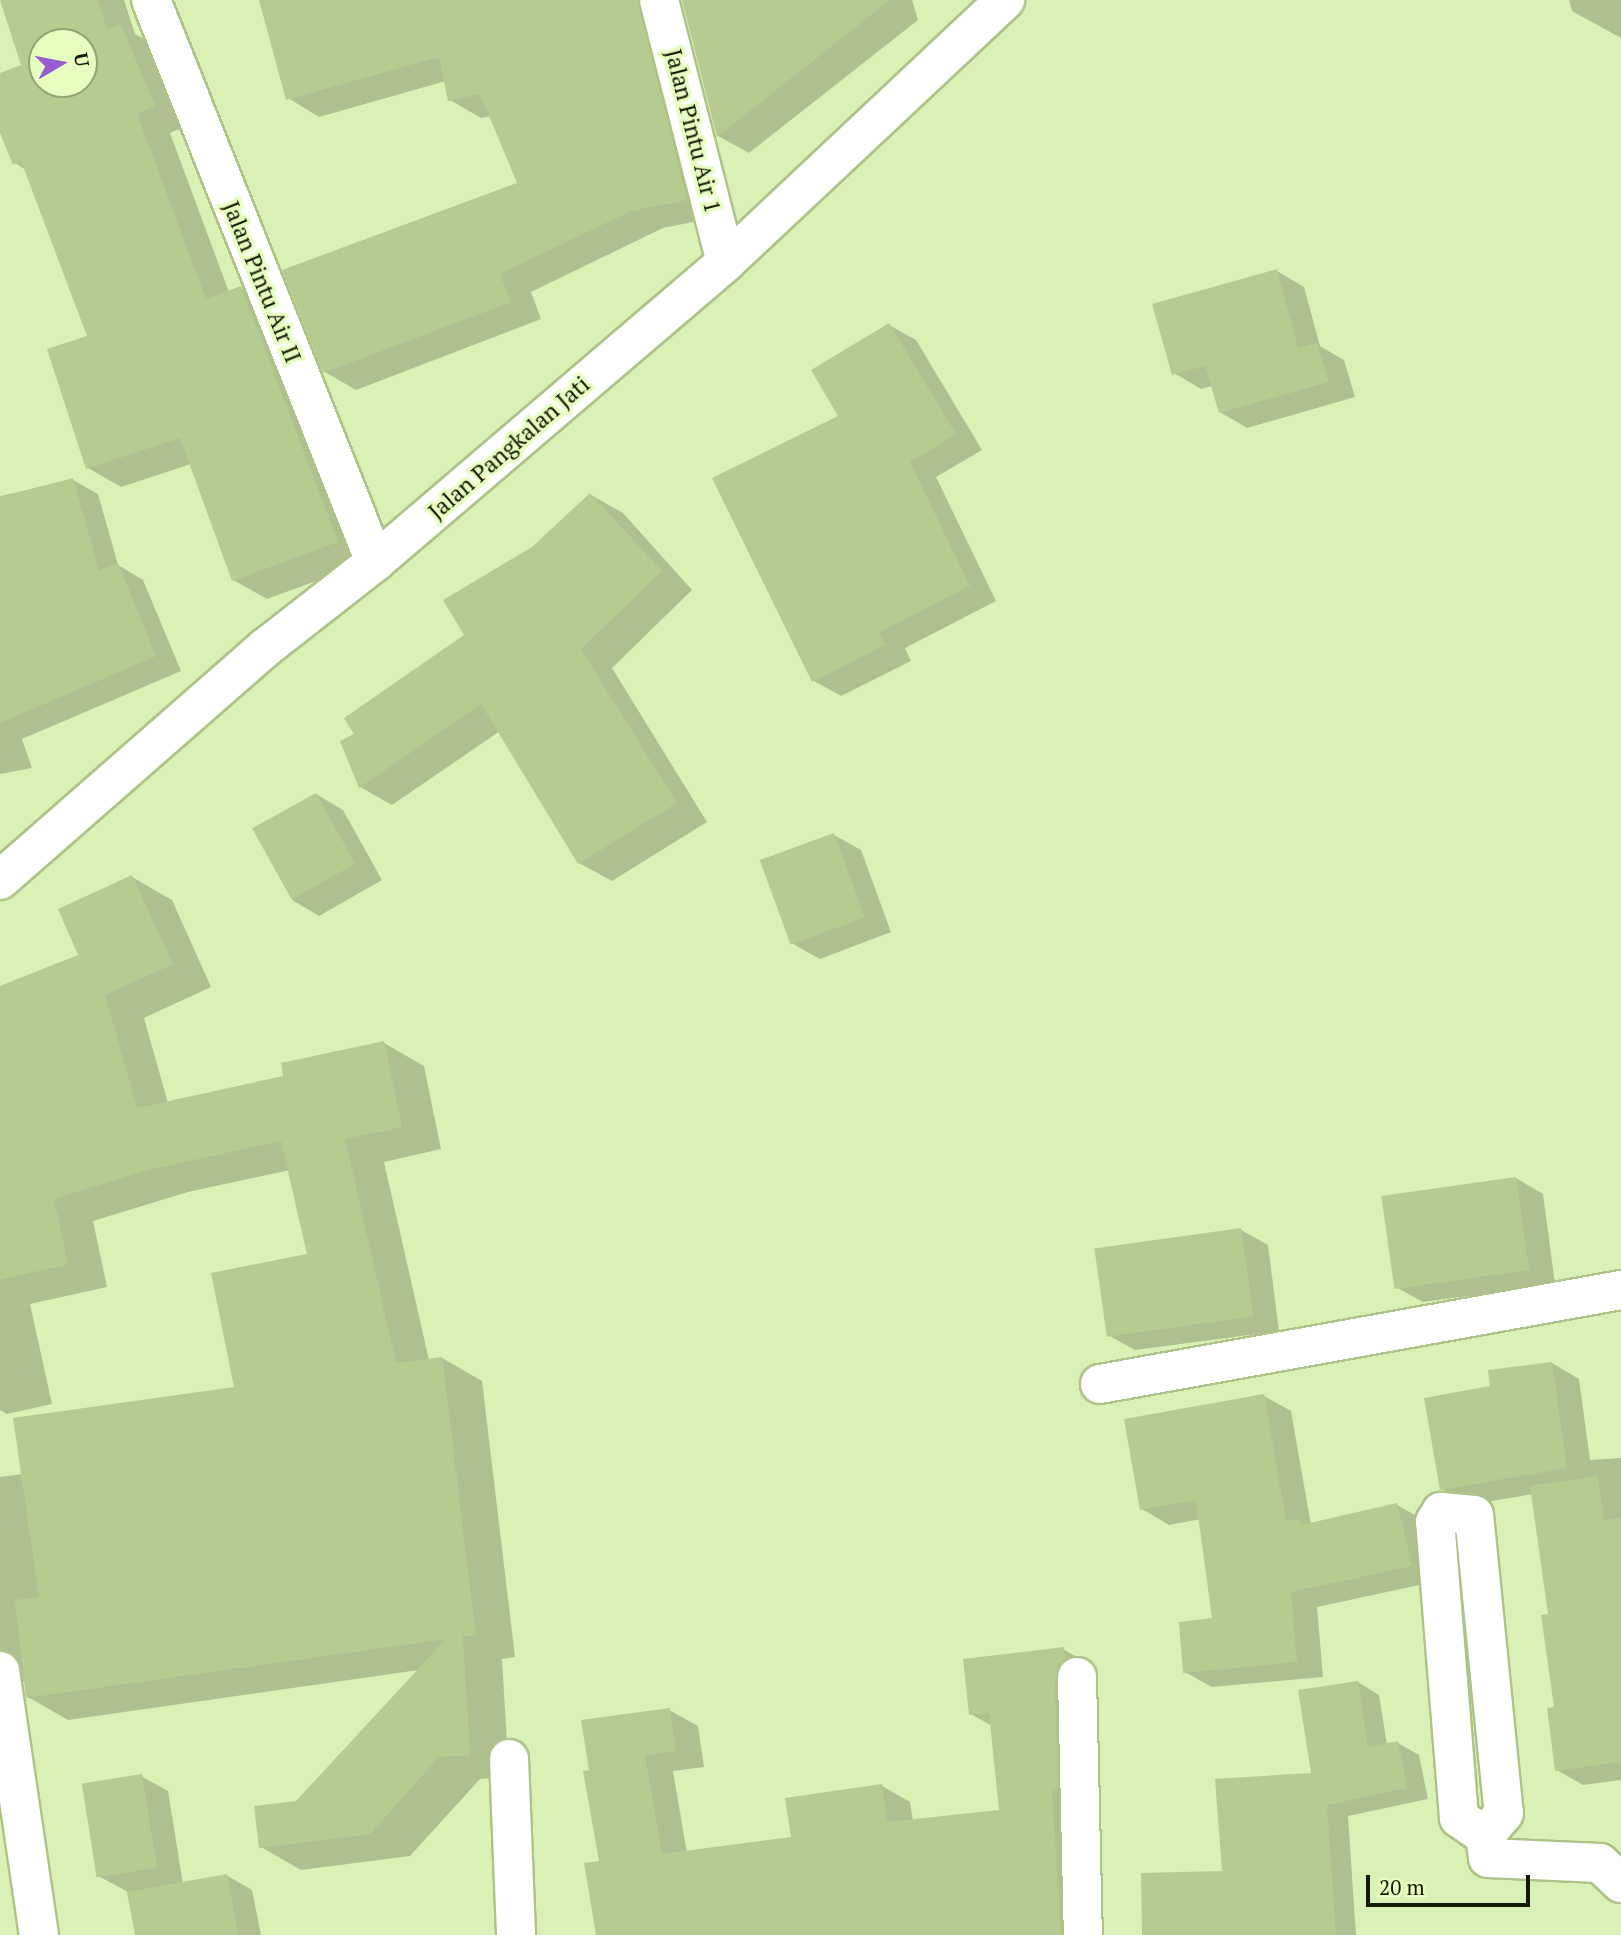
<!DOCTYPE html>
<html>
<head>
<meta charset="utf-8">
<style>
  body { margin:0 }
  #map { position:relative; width:1621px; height:1935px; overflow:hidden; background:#daf1b5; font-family:"PT Serif",serif }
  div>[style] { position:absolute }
  .shadow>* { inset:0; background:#0003 }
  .building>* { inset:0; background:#b5cb90; transform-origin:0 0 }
  .roads { filter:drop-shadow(2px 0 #adc388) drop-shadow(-2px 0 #adc388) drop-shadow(0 2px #adc388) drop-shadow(0 -2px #adc388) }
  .minor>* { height:38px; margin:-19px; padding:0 19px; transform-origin:19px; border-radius:19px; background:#fff }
  .major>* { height:38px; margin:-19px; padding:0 19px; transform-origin:19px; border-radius:19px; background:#fff }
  span { translate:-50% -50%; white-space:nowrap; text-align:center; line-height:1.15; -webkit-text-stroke:7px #e7fec1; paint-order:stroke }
  .street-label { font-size:23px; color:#131a04 }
  .north { position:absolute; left:28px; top:28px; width:70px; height:70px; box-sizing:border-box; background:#e7fec1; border:2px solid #92a375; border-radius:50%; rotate:80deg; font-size:19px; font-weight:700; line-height:28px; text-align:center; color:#131a04 }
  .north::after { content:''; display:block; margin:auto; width:24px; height:32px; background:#975bd2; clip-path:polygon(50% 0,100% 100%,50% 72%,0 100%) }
  .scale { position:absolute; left:1366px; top:1875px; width:164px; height:32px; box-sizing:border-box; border:4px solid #131a04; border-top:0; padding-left:9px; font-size:21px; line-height:24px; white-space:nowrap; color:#131a04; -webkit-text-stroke:5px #e7fec1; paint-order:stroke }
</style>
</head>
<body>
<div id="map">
  <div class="shadow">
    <div style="clip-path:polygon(evenodd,1px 0,124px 0,135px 34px,155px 45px,188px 125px,170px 133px,229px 292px,241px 288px,275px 307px,371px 561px,267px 599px,233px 580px,191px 464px,121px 487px,88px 468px,90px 337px,26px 170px,15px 163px,0 128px,0 75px,23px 66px,1px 0,42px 42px,84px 42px,84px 84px,42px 84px,42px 42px)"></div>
    <div style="clip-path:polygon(261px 0,680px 0,675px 1px,718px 217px,663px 228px,531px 292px,541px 319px,356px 390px,325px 372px,519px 184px,491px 116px,481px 118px,450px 100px,446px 81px,319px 117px,288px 98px)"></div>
    <div style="clip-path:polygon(683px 0,912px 0,918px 20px,749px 153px,718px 136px)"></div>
    <div style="clip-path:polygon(1569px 0,1621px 0,1621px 38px,1572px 11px)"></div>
    <div style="clip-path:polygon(1277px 271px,1304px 287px,1320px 346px,1344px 360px,1355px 397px,1247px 428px,1220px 412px,1212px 386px,1201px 389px,1174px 373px)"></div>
    <div style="clip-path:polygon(889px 325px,916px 340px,982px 450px,936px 477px,996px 601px,905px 648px,911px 661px,841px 696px,814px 681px,841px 417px)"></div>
    <div style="clip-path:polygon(73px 480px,98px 494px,118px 565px,143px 580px,181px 671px,22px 739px,32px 768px,0 774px,0 496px)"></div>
    <div style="clip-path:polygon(591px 495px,623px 513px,692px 590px,612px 668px,707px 822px,612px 881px,579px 863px,500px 731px,392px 805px,360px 787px,357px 735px,466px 635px,533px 548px)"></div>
    <div style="clip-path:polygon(316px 794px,343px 810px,382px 880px,319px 916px,292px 900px)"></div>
    <div style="clip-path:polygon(834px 835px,861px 850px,891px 932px,820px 959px,793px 944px)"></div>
    <div style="clip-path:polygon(132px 877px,172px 900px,211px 987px,144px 1018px,168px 1103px,285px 1077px,384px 1043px,424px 1066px,441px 1149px,384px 1162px,429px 1360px,442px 1358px,482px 1381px,515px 1657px,502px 1659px,509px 1777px,480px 1779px,410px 1856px,301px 1870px,261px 1847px,419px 1670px,68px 1720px,28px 1697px,24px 1681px,0 1707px,0 1477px,23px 1474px,236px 1388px,309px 1255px,290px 1170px,188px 1192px,93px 1221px,107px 1287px,30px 1304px,52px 1404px,7px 1414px,0 1410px,0 1006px,81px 956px)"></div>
    <div style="clip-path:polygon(1516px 1178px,1543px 1194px,1555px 1284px,1423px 1302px,1396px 1287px)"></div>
    <div style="clip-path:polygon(1241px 1230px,1268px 1245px,1279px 1331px,1135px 1350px,1108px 1335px)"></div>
    <div style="clip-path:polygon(1552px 1363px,1579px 1379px,1590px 1460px,1621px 1458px,1621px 1780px,1583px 1785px,1557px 1770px,1550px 1616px,1533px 1494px,1468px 1505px,1442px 1489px,1492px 1388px)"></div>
    <div style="clip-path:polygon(1264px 1396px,1291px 1411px,1311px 1525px,1397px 1505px,1424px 1520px,1438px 1581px,1317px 1607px,1323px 1677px,1212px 1687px,1185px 1672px,1214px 1620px,1201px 1519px,1169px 1525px,1142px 1509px)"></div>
    <div style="clip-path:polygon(1063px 1649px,1092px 1666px,1088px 1935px,597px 1935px,601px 1862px,591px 1771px,669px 1710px,698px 1726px,704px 1767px,673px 1771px,687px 1853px,793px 1838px,882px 1786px,910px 1802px,913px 1821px,1001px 1812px,992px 1726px,971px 1714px)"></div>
    <div style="clip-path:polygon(1358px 1682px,1379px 1695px,1387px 1745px,1398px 1743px,1419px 1755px,1428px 1799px,1348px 1816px,1356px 1935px,1144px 1935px,1224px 1873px,1313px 1775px)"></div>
    <div style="clip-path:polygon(141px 1776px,168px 1791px,183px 1884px,226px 1875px,252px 1890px,261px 1935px,136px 1935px,128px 1892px,100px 1877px)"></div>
  </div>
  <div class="building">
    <div style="clip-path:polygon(evenodd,0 0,98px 0,107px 29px,121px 24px,155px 106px,137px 114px,206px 299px,241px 286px,338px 542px,232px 581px,180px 438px,86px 469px,47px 349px,87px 336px,21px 161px,13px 165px,0 133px,0 73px,21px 65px,0 0,42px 42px,84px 42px,84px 84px,42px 84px,42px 42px)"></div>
    <div style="clip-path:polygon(259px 0,638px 0,687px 200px,631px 211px,500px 274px,511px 302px,323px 373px,282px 270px,517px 183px,480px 94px,448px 101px,439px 57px,286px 100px)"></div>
    <div style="clip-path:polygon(682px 0,890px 0,717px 137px)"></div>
    <div style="clip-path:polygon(1277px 269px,1298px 348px,1317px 343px,1329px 382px,1219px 413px,1205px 366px,1172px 375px,1152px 304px)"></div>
    <div style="clip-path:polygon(889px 323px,956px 434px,910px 462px,970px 586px,879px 632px,885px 645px,812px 682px,712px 478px,838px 416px,811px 370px)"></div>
    <div style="clip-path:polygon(73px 478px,99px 571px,118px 563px,156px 656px,0 723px,0 497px)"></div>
    <div style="clip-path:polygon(590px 493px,662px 571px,581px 649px,677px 803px,578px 864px,481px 704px,359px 788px,340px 741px,354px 734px,344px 718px,464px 635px,443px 600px,532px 547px)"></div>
    <div style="left:316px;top:793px;width:81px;height:73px;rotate:61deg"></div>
    <div style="left:834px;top:833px;width:90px;height:79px;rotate:70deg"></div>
    <div style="clip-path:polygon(132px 875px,173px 964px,105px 995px,137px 1108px,283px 1076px,281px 1063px,384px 1041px,402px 1127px,345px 1139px,396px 1363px,442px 1357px,476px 1635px,463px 1636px,470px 1755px,439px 1757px,370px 1834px,259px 1848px,254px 1806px,296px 1801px,446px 1639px,26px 1698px,15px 1600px,39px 1597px,13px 1418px,234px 1387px,211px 1273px,307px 1254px,281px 1141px,148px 1170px,54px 1199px,68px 1264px,0 1280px,0 986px,78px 955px,58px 909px)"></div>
    <div style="left:1516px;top:1177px;width:94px;height:136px;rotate:82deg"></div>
    <div style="left:1241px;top:1228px;width:89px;height:148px;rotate:82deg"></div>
    <div style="clip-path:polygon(1552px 1362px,1567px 1468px,1440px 1490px,1424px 1398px,1490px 1386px,1488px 1370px)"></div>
    <div style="clip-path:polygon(1264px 1394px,1286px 1521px,1300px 1519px,1301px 1525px,1397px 1503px,1412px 1566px,1291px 1592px,1297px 1662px,1183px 1673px,1179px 1622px,1212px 1618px,1196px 1500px,1140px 1510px,1124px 1419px)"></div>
    <div style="clip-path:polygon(1598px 1476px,1604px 1520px,1621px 1518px,1621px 1762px,1555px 1771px,1547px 1708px,1554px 1707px,1541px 1615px,1548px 1614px,1530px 1486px)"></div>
    <div style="clip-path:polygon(1064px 1647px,1065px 1659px,1055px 1678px,1058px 1790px,1052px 1791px,1061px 1935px,596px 1935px,584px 1863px,599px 1861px,583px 1771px,589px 1770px,581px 1720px,670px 1708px,676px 1751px,645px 1755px,662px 1854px,791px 1837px,785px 1798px,882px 1784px,887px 1822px,999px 1810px,989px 1713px,969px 1715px,963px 1659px)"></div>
    <div style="clip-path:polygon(1358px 1681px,1368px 1747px,1398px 1741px,1407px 1788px,1327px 1805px,1336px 1935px,1142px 1935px,1141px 1873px,1222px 1871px,1215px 1779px,1311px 1773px,1298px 1690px)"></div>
    <div style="left:142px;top:1774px;width:95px;height:61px;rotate:81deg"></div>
    <div style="clip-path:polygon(227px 1874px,238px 1935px,135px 1935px,127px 1892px)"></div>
  </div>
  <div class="roads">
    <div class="minor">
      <div style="left:151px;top:0;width:605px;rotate:68.27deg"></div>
      <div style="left:659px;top:0;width:270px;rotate:75.7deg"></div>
      <div style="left:1100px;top:1384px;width:529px;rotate:-10.23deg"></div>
      <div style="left:0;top:1671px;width:267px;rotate:81.6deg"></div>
      <div style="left:1077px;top:1677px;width:258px;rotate:88.7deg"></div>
      <div style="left:509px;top:1759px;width:176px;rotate:87.7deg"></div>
      <div style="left:1485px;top:1836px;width:32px;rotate:-145deg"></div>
      <div style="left:1459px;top:1818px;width:297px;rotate:-94.6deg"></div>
      <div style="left:1435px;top:1522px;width:12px;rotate:-59deg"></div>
      <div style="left:1441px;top:1512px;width:33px;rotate:5deg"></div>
      <div style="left:1474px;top:1515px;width:300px;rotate:84.3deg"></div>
      <div style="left:1504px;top:1813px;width:30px;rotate:130deg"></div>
      <div style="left:1485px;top:1836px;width:22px;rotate:82deg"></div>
      <div style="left:1488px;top:1858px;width:112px;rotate:2.6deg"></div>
      <div style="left:1600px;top:1863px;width:29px;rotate:44deg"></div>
    </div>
    <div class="major">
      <div style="left:0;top:880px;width:352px;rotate:-41.2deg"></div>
      <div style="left:265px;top:648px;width:140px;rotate:-38deg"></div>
      <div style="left:375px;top:562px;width:462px;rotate:-40.5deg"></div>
      <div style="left:726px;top:262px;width:383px;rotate:-43.2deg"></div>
    </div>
  </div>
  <div class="street-label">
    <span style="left:693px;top:131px;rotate:76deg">Jalan Pintu Air 1</span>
    <span style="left:262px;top:282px;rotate:68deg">Jalan Pintu Air II</span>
    <span style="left:509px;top:448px;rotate:-41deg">Jalan Pangkalan Jati</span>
  </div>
  <div class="north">U</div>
  <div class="scale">20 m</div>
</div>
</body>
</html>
